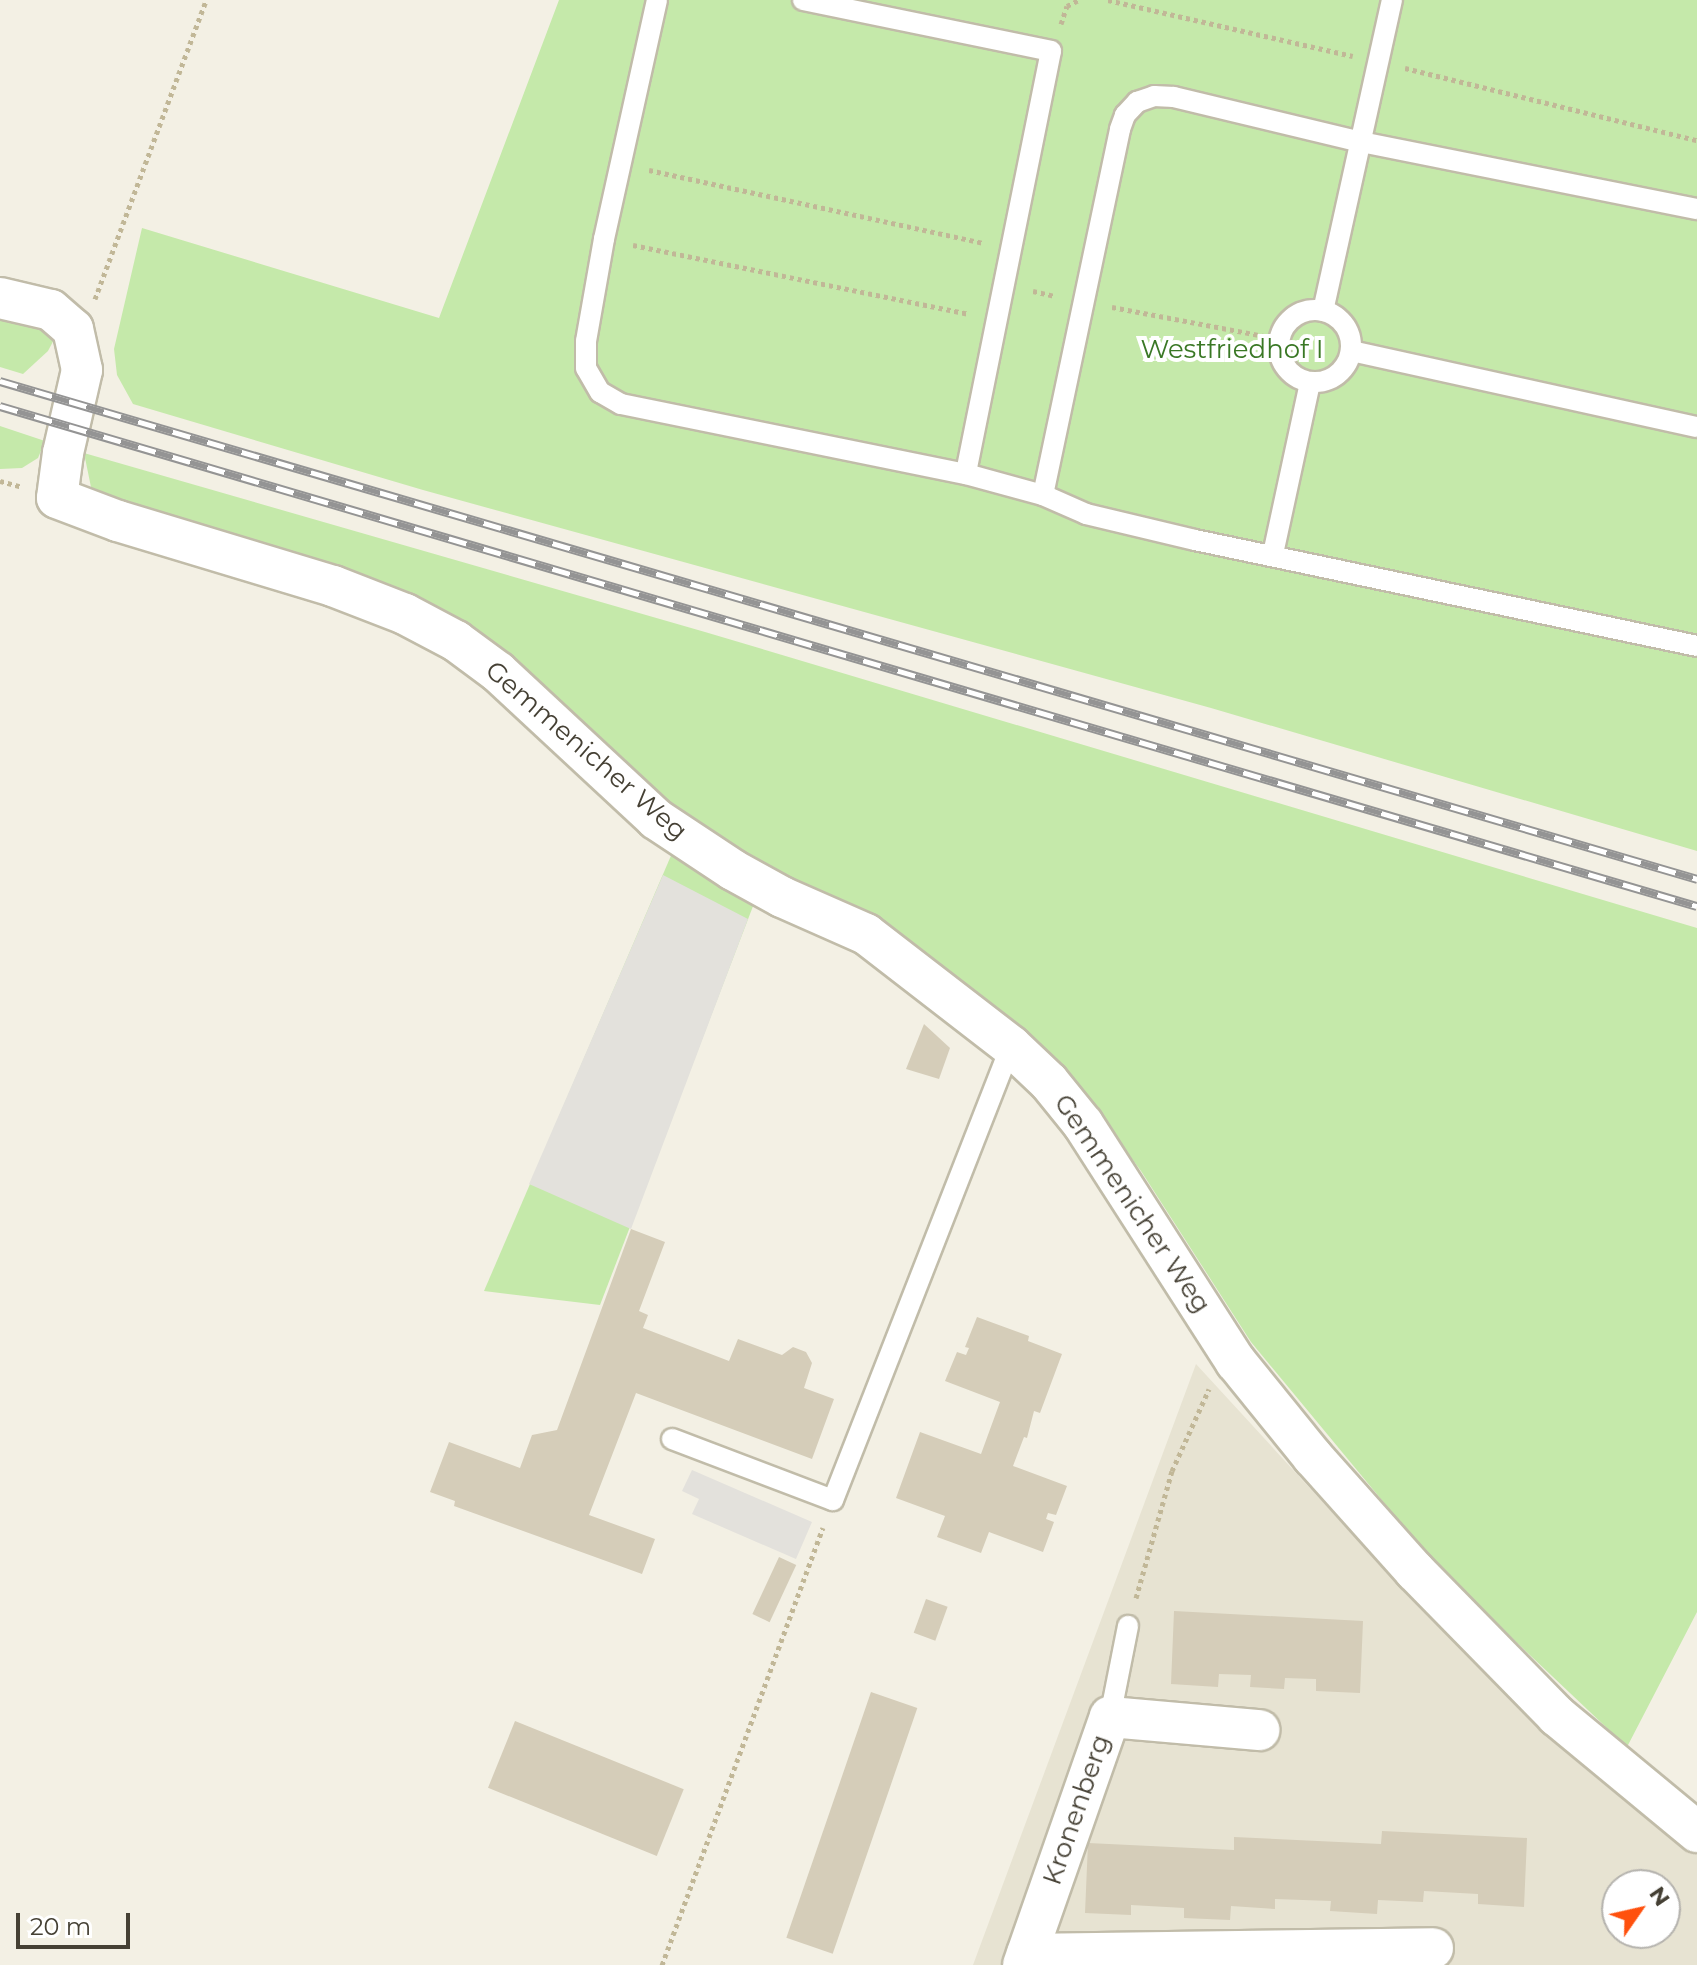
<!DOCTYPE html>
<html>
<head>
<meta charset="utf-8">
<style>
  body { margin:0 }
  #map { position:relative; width:1697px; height:1965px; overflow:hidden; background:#f3f0e4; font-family:Montserrat,sans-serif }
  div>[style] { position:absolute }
  .residential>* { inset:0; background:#e7e3d2 }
  .green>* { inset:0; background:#c5e9aa }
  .parking>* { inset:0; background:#e3e1dc }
  .building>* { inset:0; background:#d5cdb9; transform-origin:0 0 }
  .path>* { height:5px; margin-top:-2.5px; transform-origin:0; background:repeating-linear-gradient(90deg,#c1b797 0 4px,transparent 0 8px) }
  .roads { filter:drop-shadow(2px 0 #c1bca9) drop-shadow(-2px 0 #c1bca9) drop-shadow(0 2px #c1bca9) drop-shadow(0 -2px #c1bca9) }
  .service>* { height:20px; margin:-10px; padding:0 10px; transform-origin:10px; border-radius:10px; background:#fff }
  .service>.ring { margin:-10px; padding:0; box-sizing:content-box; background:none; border:20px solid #fff; border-radius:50% }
  .minor>* { height:40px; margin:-20px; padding:0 20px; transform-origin:20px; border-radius:20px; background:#fff }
  .rail>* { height:9px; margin-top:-4.5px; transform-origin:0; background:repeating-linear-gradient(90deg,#fff 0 18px,#949494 0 36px); box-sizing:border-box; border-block:2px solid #949494 }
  span { translate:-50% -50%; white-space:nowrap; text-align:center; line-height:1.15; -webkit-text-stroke:8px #fff; paint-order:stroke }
  .park-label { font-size:26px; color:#3a7825 }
  .street-label { font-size:26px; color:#454034 }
  .north { position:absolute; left:1601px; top:1869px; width:80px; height:80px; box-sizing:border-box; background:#fff; border:2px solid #b5b3ae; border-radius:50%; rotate:56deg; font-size:22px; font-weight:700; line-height:32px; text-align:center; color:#454034 }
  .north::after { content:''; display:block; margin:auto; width:28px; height:36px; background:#ff510e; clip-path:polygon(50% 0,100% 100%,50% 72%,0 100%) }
  .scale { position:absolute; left:16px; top:1913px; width:114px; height:36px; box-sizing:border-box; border:4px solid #454034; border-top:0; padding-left:10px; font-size:24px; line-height:28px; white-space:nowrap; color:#454034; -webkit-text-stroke:6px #fff; paint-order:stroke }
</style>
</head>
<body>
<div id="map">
  <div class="residential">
    <div style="clip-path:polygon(evenodd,1196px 1364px,1407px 1594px,1599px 1780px,1697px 1855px,1697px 1965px,973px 1965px,1196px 1364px,1617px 1885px,1665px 1885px,1665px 1933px,1617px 1933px,1617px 1885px)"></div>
  </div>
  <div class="green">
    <div style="clip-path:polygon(559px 0,1697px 0,1697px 851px,1211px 708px,423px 490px,133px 404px,117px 375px,114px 349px,142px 228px,439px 318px)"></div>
    <div style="clip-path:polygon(0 283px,74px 302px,48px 351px,23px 374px,0 367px)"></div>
    <div style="clip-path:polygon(0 426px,45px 441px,38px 458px,22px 468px,0 469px)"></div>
    <div style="clip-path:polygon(84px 453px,705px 632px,1697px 928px,1697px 1612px,1627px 1747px,1438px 1568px,1251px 1342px,1141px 1171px,1066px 1071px,1036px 1046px,646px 787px,488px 644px,92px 492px)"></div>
    <div style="clip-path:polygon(673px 851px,755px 901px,600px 1305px,484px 1291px)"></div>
  </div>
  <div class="parking">
    <div style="clip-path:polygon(663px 875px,748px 919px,631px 1229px,529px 1184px)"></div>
    <div style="clip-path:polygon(692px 1470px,812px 1522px,796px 1559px,692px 1514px,699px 1499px,682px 1491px)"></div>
  </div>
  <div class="building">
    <div style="clip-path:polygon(924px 1024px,950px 1048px,939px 1079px,906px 1069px)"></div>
    <div style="clip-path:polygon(631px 1229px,665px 1242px,639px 1311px,648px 1315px,643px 1328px,729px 1361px,738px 1339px,782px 1355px,793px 1347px,806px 1352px,812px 1363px,804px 1388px,834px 1399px,812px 1459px,636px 1393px,589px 1515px,655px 1539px,642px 1574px,454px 1506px,455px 1501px,430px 1492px,449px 1442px,520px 1468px,532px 1435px,557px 1430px)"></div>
    <div style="clip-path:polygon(977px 1317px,1029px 1336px,1028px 1341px,1062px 1354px,1040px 1413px,1034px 1411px,1027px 1438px,1024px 1437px,1013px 1466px,1067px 1486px,1056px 1515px,1048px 1513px,1046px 1519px,1054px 1522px,1043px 1552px,989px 1532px,981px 1553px,937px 1537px,945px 1516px,896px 1498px,920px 1432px,981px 1454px,1000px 1402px,945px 1381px,957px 1352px,966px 1355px,969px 1348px,965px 1347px)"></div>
    <div style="left:779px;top:1557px;width:19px;height:63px;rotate:25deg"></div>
    <div style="left:926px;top:1599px;width:23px;height:36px;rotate:20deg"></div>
    <div style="clip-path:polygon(1174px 1611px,1363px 1621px,1360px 1693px,1316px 1691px,1316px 1679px,1285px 1678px,1284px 1689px,1250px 1687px,1251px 1675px,1219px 1674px,1218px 1687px,1171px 1684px)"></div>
    <div style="left:871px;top:1692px;width:49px;height:260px;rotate:19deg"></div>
    <div style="left:515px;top:1721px;width:182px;height:72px;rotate:22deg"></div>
    <div style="clip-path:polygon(1382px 1831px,1527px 1838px,1524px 1907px,1478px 1904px,1478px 1894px,1424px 1891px,1423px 1902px,1378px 1900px,1377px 1914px,1330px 1911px,1331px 1901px,1275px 1899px,1275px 1909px,1231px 1906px,1230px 1920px,1184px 1918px,1184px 1908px,1131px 1905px,1131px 1915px,1085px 1913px,1088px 1843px,1234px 1850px,1234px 1837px,1381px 1844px)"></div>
  </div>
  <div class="path">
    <div style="left:1108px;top:0;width:251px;rotate:12.9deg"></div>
    <div style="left:1061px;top:24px;width:19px;rotate:-72deg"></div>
    <div style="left:1067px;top:6px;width:13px;rotate:-27deg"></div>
    <div style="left:1405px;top:68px;width:301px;rotate:13.9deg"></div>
    <div style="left:649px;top:170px;width:343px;rotate:12.3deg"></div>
    <div style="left:633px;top:245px;width:342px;rotate:11.6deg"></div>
    <div style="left:1033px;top:291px;width:23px;rotate:13deg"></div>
    <div style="left:95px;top:299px;width:319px;rotate:-69.6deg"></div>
    <div style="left:1112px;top:307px;width:170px;rotate:10.8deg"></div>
    <div style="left:0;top:481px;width:23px;rotate:15deg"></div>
    <div style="left:1136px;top:1598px;width:132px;rotate:-74.2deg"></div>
    <div style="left:1172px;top:1471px;width:90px;rotate:-65.7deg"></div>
    <div style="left:662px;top:1965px;width:466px;rotate:-69.8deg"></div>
  </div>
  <div class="roads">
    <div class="service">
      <div style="left:657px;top:0;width:245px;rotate:102.5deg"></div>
      <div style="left:604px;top:239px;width:104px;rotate:100deg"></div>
      <div style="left:586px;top:341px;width:27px;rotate:90deg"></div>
      <div style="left:586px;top:368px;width:28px;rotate:60deg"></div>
      <div style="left:600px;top:392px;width:24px;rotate:30deg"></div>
      <div style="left:621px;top:404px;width:352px;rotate:11.5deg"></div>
      <div style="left:966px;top:474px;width:80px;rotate:15.3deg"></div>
      <div style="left:1043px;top:495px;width:47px;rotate:23.8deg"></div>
      <div style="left:1086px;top:514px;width:112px;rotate:13.4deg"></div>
      <div style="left:1195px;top:540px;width:513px;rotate:11.92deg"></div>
      <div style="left:803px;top:0;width:253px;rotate:11.6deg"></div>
      <div style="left:1051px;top:51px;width:431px;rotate:101.4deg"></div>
      <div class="ring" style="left:1279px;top:310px;width:52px;height:52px"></div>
      <div style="left:1323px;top:311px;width:319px;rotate:-77.5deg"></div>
      <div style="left:1351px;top:351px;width:354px;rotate:12.4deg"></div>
      <div style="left:1043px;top:495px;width:374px;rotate:-78.1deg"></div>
      <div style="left:1120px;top:129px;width:15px;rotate:-70deg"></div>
      <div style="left:1125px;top:115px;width:18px;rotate:-47deg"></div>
      <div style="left:1137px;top:102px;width:18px;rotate:-19deg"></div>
      <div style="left:1154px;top:96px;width:20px;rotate:3deg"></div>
      <div style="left:1174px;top:97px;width:192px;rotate:13.5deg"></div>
      <div style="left:1361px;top:142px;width:343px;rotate:11.3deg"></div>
      <div style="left:1273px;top:554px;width:175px;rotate:-77.8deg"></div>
      <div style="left:672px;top:1439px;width:172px;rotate:20.8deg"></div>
      <div style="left:833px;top:1500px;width:488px;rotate:-68.6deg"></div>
      <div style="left:1110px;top:1717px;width:93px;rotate:-78.8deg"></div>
    </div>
    <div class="minor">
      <div style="left:0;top:298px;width:52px;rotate:13.2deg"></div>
      <div style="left:51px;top:310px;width:29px;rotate:41deg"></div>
      <div style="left:73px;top:329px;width:42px;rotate:77.6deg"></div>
      <div style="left:82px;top:370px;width:85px;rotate:102.9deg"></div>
      <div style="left:63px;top:453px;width:45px;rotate:97.6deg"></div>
      <div style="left:57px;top:498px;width:65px;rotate:20.7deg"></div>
      <div style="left:118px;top:521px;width:225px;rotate:16.8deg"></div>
      <div style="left:333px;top:586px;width:77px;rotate:21.3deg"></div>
      <div style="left:405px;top:614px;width:58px;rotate:27.9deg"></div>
      <div style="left:456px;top:641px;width:52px;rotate:36.4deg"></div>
      <div style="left:498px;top:672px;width:216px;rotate:42.9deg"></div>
      <div style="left:656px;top:819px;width:92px;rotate:33.5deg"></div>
      <div style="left:733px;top:870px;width:56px;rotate:28.9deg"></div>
      <div style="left:782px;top:897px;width:92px;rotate:23.8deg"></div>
      <div style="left:866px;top:934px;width:183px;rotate:37.7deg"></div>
      <div style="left:1011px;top:1046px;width:52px;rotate:43.5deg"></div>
      <div style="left:1049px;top:1082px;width:54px;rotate:51deg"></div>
      <div style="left:1083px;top:1124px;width:283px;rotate:57.3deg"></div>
      <div style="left:1236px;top:1362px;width:122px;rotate:51deg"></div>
      <div style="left:1313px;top:1457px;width:153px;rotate:48.2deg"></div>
      <div style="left:1415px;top:1571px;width:203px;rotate:45.6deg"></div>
      <div style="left:1557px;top:1716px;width:182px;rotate:39.6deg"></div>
      <div style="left:1027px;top:1954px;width:406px;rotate:-0.8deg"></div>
      <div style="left:1023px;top:1965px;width:263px;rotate:-70.7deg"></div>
      <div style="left:1110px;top:1717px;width:150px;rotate:5deg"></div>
    </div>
  </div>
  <div class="rail">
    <div style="left:0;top:381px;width:1769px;rotate:16.35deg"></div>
    <div style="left:0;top:406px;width:1769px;rotate:16.42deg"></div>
  </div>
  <div class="park-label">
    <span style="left:1232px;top:350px">Westfriedhof I</span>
  </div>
  <div class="street-label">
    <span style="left:586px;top:751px;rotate:41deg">Gemmenicher Weg</span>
    <span style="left:1132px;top:1204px;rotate:56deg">Gemmenicher Weg</span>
    <span style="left:1077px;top:1810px;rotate:-71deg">Kronenberg</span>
  </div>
  <div class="north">N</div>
  <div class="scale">20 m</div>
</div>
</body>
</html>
